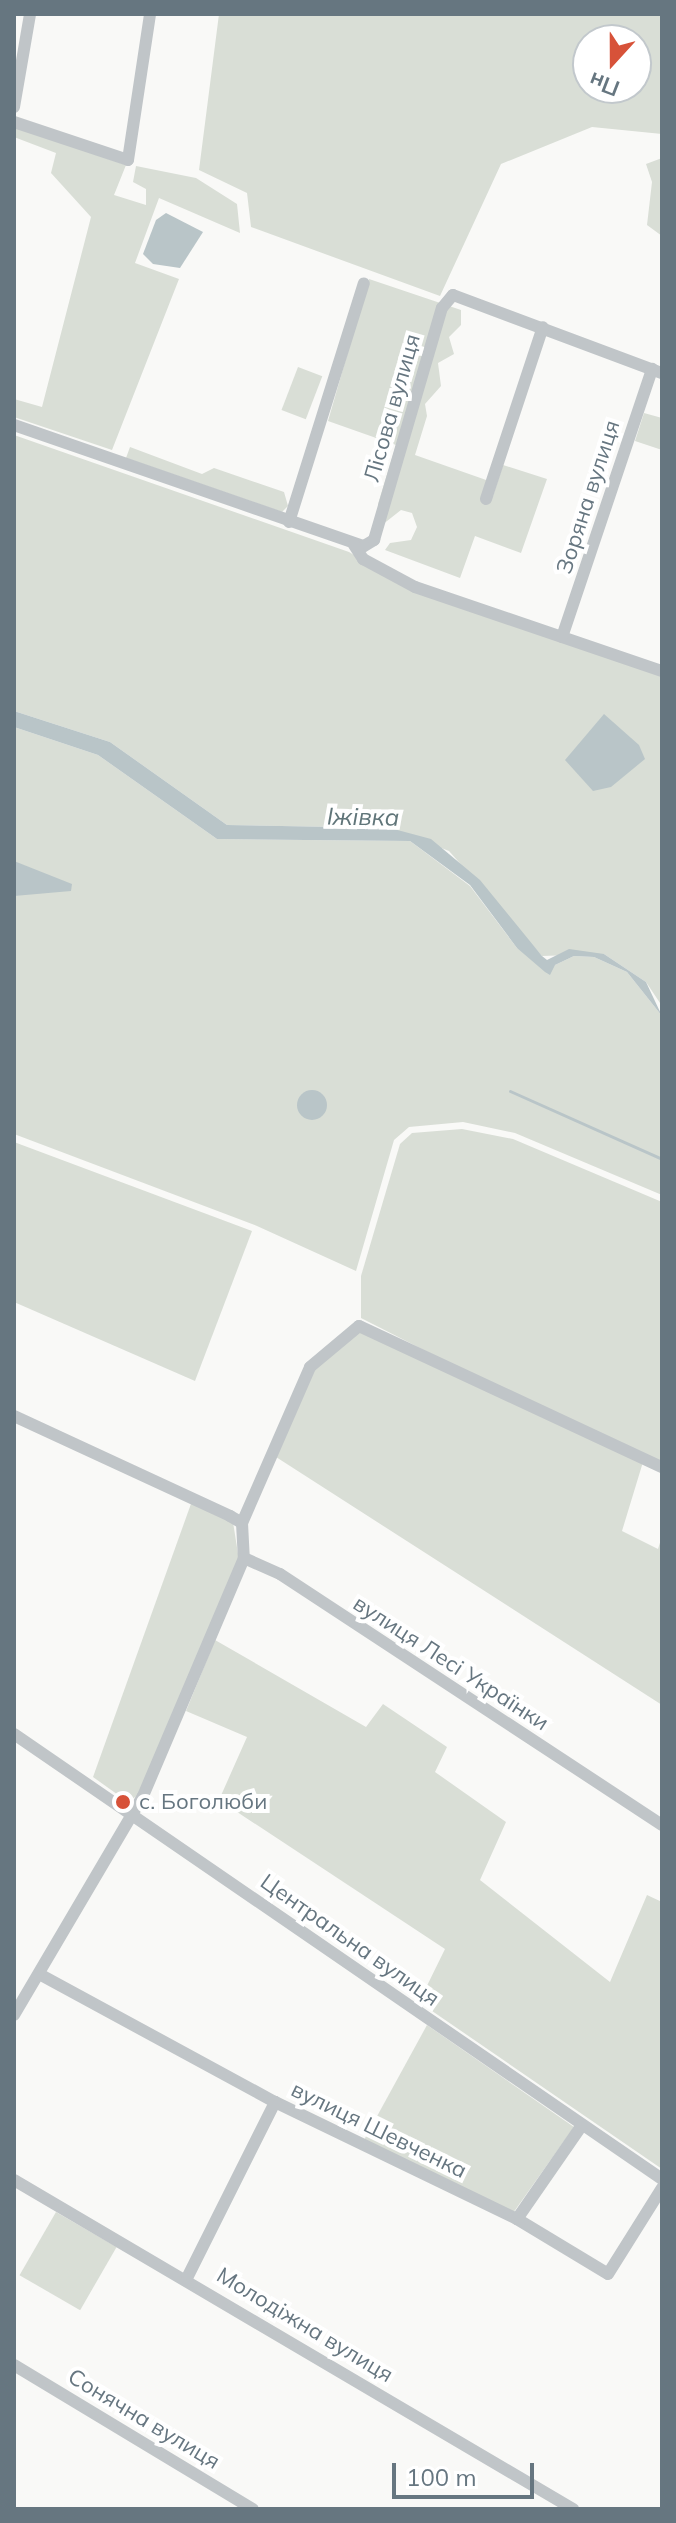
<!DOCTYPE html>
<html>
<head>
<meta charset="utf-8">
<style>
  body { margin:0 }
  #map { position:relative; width:676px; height:2523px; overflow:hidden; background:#f9f9f7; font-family:Mulish,sans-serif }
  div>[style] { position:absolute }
  .green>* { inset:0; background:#d9ded6; transform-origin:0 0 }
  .water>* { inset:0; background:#b9c5c8 }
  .round { border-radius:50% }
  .stream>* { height:3px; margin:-1.5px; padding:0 1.5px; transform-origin:1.5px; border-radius:1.5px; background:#b9c5c8 }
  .minor>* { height:12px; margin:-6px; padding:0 6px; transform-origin:6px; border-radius:6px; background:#c0c5c8 }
  .dots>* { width:22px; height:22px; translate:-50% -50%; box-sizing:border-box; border:4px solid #fff; border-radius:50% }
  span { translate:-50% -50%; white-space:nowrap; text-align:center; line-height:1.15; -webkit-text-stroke:8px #fff; paint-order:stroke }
  .street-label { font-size:22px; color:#667680 }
  .poi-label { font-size:22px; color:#667680 }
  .left { translate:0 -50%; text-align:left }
  .water-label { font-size:24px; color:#607579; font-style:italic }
  .frame { position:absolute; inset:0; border:16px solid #667680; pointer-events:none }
  .north { position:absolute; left:572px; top:24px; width:80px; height:80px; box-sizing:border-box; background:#fff; border:2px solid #c2c8cc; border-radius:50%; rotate:201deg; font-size:22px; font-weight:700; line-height:32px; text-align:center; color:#667680 }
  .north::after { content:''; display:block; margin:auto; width:28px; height:36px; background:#d75239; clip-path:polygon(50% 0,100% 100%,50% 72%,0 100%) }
  .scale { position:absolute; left:392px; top:2463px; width:142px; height:36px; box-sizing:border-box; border:4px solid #667680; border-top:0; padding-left:10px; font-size:24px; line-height:28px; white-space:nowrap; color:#667680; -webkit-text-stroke:6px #fff; paint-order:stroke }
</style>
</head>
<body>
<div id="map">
  <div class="green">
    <div style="clip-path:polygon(evenodd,219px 14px,662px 14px,662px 134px,592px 127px,501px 164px,440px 296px,251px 227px,247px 193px,199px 170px,219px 14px,588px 40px,636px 40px,636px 88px,588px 88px,588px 40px)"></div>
    <div style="clip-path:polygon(14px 127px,126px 165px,114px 195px,146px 205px,146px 189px,133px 182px,136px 166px,196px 178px,237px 204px,240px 233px,159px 198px,135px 263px,179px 279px,112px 450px,14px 417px,14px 399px,42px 407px,91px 217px,51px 173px,56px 153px,14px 137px)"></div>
    <div style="clip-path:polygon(662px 158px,662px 236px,647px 225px,652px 182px,646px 164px)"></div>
    <div style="clip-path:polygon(369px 279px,461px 310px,461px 325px,449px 337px,454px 354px,438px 363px,441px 386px,425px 404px,427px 416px,415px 455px,489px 481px,493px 496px,503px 465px,547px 479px,521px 553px,475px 536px,460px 578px,385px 550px,390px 543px,411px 540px,417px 527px,412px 513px,401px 510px,382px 525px,378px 504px,396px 445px,328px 421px)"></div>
    <div style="left:298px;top:367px;width:26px;height:46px;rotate:21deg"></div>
    <div style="clip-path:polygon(644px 413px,662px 418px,662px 450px,635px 441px)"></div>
    <div style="clip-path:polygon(14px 435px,349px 552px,414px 591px,662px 675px,662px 1006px,646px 982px,604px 954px,542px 956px,449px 851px,390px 828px,227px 825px,110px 742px,14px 711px)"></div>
    <div style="clip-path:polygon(130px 447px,202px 474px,214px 468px,284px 492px,288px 506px,282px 512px,126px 458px)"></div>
    <div style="clip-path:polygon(14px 727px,98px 755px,217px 839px,410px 841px,470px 886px,517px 948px,555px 965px,574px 956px,594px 957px,627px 972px,662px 1016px,662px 1195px,515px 1133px,463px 1122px,409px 1127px,394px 1140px,356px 1271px,257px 1226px,14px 1134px)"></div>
    <div style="clip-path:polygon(462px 1129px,513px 1139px,662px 1202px,662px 1463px,571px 1425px,361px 1318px,361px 1276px,400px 1144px,412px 1133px)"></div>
    <div style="clip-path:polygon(14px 1142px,252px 1231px,195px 1381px,14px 1302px)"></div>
    <div style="clip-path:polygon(355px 1330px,643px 1462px,622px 1531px,658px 1549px,662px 1536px,662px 1705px,276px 1457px,313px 1370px)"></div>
    <div style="clip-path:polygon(192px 1501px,233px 1522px,239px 1560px,138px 1795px,128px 1802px,93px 1777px)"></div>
    <div style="clip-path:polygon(215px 1640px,366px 1727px,383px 1704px,447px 1747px,435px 1772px,506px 1822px,480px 1880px,610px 1982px,647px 1895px,662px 1902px,662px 2169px,419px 2002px,445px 1949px,219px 1800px,247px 1737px,186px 1711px)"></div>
    <div style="clip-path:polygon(427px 2025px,574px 2127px,513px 2213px,364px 2140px)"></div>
    <div style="left:56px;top:2212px;width:70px;height:73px;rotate:30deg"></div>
  </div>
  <div class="water">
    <div style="clip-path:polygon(166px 213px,203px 232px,180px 268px,153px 264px,143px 254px,156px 220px)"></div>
    <div style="clip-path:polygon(14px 711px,110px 742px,227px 825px,390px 828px,431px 839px,480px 880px,542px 956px,547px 960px,569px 949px,604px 954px,646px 982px,662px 1016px,627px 972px,594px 957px,574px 956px,555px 965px,550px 975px,545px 972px,517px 948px,470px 885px,410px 841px,217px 839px,98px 755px,14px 727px)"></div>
    <div style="clip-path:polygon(604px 714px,639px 745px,645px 759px,611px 787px,593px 791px,565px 760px)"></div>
    <div style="clip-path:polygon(14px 861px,72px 884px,71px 891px,14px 896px)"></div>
    <div class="round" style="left:297px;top:1090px;width:30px;height:30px"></div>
  </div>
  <div class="stream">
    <div style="left:510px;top:1091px;width:167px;rotate:24.1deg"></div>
  </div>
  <div class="minor">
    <div style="left:14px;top:107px;width:94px;rotate:-80.2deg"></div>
    <div style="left:14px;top:122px;width:120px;rotate:18.4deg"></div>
    <div style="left:128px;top:160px;width:148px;rotate:-81.4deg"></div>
    <div style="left:14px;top:425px;width:370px;rotate:19.1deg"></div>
    <div style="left:364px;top:546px;width:12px;rotate:-31deg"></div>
    <div style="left:374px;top:540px;width:242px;rotate:-73.7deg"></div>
    <div style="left:442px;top:308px;width:17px;rotate:-50deg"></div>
    <div style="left:453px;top:295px;width:223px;rotate:20.5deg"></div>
    <div style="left:486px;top:499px;width:181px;rotate:-71.7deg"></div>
    <div style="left:289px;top:522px;width:250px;rotate:-72.6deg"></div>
    <div style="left:354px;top:545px;width:17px;rotate:57deg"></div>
    <div style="left:363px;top:559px;width:59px;rotate:28.3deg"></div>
    <div style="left:415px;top:587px;width:261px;rotate:18.8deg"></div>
    <div style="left:562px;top:637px;width:283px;rotate:-71.4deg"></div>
    <div style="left:14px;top:1416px;width:238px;rotate:24.8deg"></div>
    <div style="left:230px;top:1516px;width:14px;rotate:30deg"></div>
    <div style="left:242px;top:1523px;width:35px;rotate:87deg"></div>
    <div style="left:244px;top:1558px;width:39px;rotate:24deg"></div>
    <div style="left:280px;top:1574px;width:457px;rotate:33.3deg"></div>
    <div style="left:242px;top:1523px;width:170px;rotate:-66.4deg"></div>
    <div style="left:310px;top:1367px;width:64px;rotate:-39.9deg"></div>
    <div style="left:359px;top:1326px;width:334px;rotate:25deg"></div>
    <div style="left:14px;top:1734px;width:786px;rotate:34.48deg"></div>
    <div style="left:41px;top:1975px;width:266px;rotate:28.5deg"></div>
    <div style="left:275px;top:2102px;width:269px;rotate:25.8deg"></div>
    <div style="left:517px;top:2219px;width:106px;rotate:31.1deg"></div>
    <div style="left:608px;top:2274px;width:102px;rotate:-57.9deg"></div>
    <div style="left:14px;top:2015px;width:254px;rotate:-59.5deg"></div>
    <div style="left:143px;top:1796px;width:259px;rotate:-67deg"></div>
    <div style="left:14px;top:2180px;width:649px;rotate:30.48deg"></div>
    <div style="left:517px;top:2219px;width:114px;rotate:-55.3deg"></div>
    <div style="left:187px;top:2278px;width:197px;rotate:-63.4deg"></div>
    <div style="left:14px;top:2365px;width:279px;rotate:31.1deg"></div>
  </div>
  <div class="dots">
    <div style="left:123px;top:1802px;background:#d75239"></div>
  </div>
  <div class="street-label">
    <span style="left:392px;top:408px;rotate:-74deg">Лісова вулиця</span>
    <span style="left:588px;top:497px;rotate:-72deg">Зоряна вулиця</span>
    <span style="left:451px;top:1663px;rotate:33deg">вулиця Лесі Українки</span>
    <span style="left:350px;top:1940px;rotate:35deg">Центральна вулиця</span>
    <span style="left:379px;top:2130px;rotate:26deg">вулиця Шевченка</span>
    <span style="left:305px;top:2325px;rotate:31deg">Молодіжна вулиця</span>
    <span style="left:144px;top:2419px;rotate:31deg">Сонячна вулиця</span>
  </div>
  <div class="poi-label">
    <span class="left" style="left:139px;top:1802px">с. Боголюби</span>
  </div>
  <div class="water-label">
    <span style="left:363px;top:817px;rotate:1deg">Іжівка</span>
  </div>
  <div class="frame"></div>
  <div class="north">Пн</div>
  <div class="scale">100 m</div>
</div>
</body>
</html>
